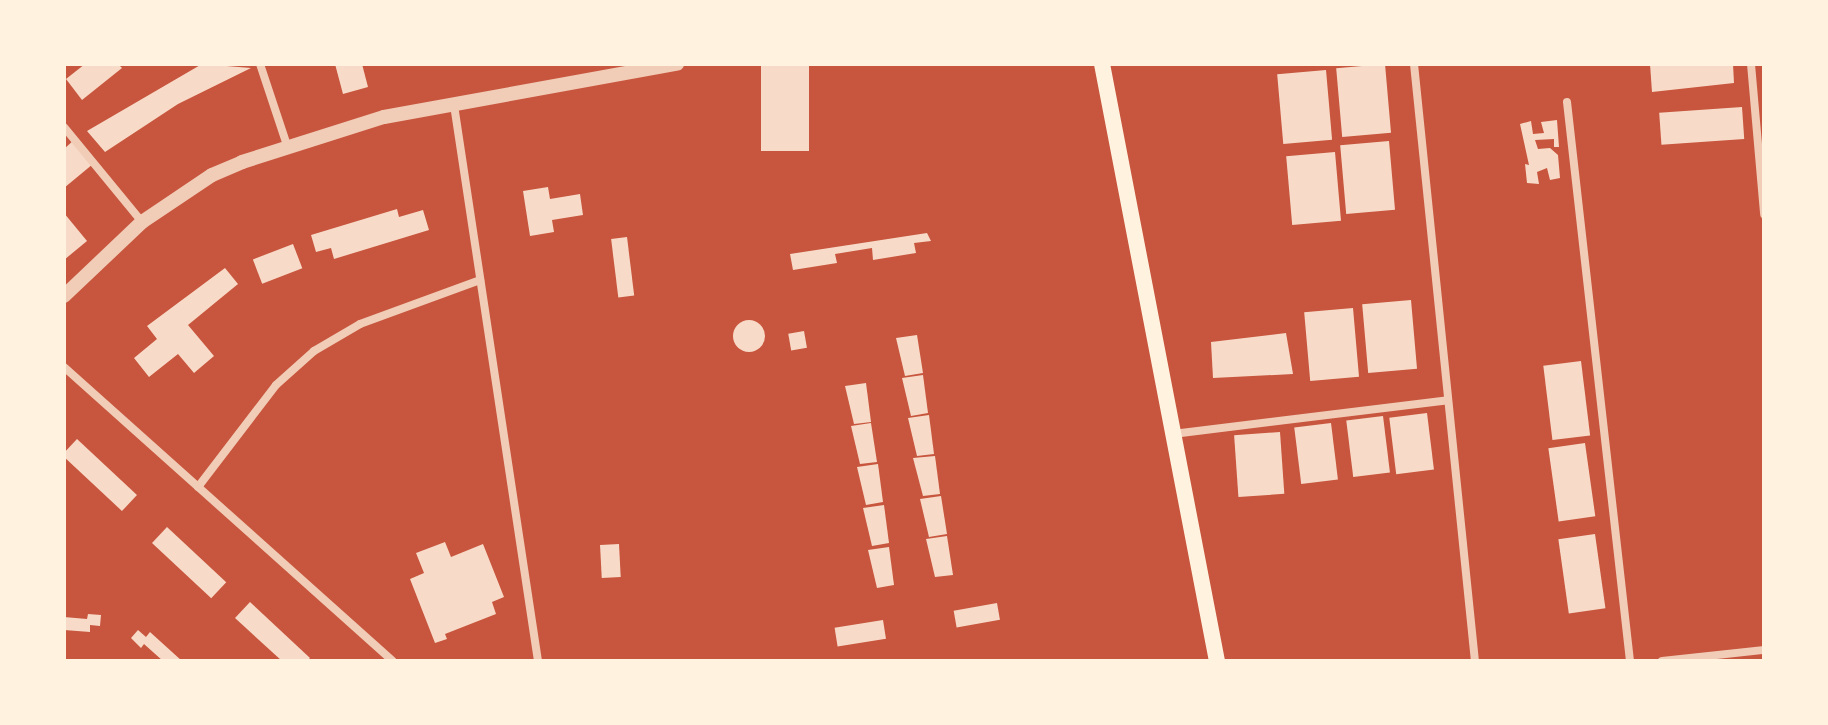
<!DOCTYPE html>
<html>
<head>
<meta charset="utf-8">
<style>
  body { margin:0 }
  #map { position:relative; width:1828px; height:725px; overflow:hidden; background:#c8553d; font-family:"Titillium Web",sans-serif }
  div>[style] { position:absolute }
  .building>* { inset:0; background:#f7dbc8; transform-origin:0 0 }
  .round { border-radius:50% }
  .minor>* { height:8px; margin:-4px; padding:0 4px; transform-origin:4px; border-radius:4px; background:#f1ccb7 }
  .tertiary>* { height:14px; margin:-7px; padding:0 7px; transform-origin:7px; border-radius:7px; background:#f1ccb7 }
  .secondary>* { height:16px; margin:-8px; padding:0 8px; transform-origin:8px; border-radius:8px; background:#fff3e0 }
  span { translate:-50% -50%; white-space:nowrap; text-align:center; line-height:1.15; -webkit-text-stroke:6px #fff3e0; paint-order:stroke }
  .frame { position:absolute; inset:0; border:66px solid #fff3e0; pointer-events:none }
</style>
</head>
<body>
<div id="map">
  <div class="building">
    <div style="clip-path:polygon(85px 64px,118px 64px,122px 68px,82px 100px,66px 79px)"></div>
    <div style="clip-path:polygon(202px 64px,251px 68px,178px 104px,105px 152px,87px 131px)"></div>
    <div style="clip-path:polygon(335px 64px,362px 64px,368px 87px,343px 94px)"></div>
    <div style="left:761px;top:64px;width:48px;height:87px"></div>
    <div style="left:1385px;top:64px;width:69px;height:49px;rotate:85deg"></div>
    <div style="clip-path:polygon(1650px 64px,1733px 64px,1734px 83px,1652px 92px)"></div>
    <div style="left:1326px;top:70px;width:70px;height:49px;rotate:85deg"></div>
    <div style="left:1742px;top:107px;width:32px;height:83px;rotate:86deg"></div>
    <div style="clip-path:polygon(1557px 120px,1559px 147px,1554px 147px,1554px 139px,1535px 140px,1538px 149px,1550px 148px,1558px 155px,1560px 178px,1550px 180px,1547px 168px,1537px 172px,1539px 184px,1527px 183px,1525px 164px,1529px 165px,1520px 124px,1531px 121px,1533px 134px,1544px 133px,1541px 122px)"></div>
    <div style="clip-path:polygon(74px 140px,93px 164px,64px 188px,64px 149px)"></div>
    <div style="left:1389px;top:141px;width:69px;height:49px;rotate:85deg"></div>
    <div style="left:1335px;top:152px;width:69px;height:49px;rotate:85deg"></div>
    <div style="clip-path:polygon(548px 187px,550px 199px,580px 194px,583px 215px,552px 220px,554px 232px,530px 236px,523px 191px)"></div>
    <div style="clip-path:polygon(397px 209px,399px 217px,423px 210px,429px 230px,334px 259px,331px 248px,316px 252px,311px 235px)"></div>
    <div style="clip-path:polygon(64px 213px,87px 241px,64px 260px)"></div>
    <div style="clip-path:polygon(927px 233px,931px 241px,914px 243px,916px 253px,873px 260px,872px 248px,835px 254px,837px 263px,793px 270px,790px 254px)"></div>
    <div style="left:627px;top:237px;width:59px;height:16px;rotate:83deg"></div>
    <div style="left:293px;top:244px;width:26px;height:43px;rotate:69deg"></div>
    <div style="clip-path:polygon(225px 268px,238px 284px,188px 325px,214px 356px,194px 373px,178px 354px,149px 377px,134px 358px,157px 339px,147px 326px)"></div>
    <div style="left:1411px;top:300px;width:69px;height:49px;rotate:85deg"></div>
    <div style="left:1353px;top:308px;width:69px;height:49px;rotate:85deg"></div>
    <div class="round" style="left:733px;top:320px;width:32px;height:32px"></div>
    <div style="left:804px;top:331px;width:17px;height:16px;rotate:80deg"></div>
    <div style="clip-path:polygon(1286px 333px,1293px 374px,1213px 378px,1211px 342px)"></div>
    <div style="clip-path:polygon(917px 335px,923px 373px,905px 376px,896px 338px)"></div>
    <div style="left:1581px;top:361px;width:75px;height:38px;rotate:83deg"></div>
    <div style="clip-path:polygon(923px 375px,928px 413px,911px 416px,902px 378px)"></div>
    <div style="clip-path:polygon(866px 383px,871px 422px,854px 424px,845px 386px)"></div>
    <div style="left:1427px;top:413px;width:57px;height:38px;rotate:83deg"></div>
    <div style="clip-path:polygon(929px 415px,934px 454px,917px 456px,908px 418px)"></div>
    <div style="left:1383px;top:416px;width:57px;height:37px;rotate:83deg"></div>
    <div style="clip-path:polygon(871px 423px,877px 462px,860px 464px,851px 426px)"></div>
    <div style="left:1331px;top:423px;width:57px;height:37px;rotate:83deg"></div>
    <div style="left:1280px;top:432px;width:62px;height:46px;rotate:86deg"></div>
    <div style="left:77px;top:439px;width:82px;height:22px;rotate:43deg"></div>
    <div style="left:1585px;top:443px;width:74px;height:37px;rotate:82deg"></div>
    <div style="clip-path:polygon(935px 456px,940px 494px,923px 496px,913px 458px)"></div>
    <div style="clip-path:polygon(878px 464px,883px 502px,866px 505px,857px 467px)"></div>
    <div style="clip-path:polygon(941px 496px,947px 534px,929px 537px,920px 499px)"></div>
    <div style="clip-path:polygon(884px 505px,889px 543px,872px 546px,863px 508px)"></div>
    <div style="left:167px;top:527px;width:81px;height:22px;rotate:43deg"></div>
    <div style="left:1595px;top:534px;width:75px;height:37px;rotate:82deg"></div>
    <div style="clip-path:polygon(947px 536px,953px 575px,935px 577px,926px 539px)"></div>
    <div style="clip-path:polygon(445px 542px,451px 557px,483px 544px,504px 597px,492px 602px,496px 614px,445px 634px,447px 639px,435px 643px,410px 579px,424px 573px,416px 553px)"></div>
    <div style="left:619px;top:544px;width:33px;height:19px;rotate:87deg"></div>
    <div style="clip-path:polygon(889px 547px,894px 585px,877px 588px,868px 550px)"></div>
    <div style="clip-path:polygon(250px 602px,310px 658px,307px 661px,282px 661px,235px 618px)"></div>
    <div style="left:997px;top:603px;width:17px;height:44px;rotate:80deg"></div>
    <div style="clip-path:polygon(88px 614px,101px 615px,100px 626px,90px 625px,90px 632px,64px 630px,64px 617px,87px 619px)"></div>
    <div style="left:883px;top:620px;width:19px;height:49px;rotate:81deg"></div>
    <div style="clip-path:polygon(138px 630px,146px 637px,150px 632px,182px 661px,163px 661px,144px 644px,141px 648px,131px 638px)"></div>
  </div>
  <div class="minor">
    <div style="left:260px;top:64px;width:89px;rotate:71.6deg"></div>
    <div style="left:1414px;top:64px;width:600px;rotate:84.17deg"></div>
    <div style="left:1751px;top:64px;width:151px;rotate:85deg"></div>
    <div style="left:1567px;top:102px;width:563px;rotate:83.57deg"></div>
    <div style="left:454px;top:105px;width:562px;rotate:81.41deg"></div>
    <div style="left:64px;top:127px;width:123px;rotate:50.6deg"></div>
    <div style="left:64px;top:367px;width:441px;rotate:41.8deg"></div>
    <div style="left:1173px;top:434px;width:277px;rotate:-7deg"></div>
    <div style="left:198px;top:487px;width:128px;rotate:-52.6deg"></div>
    <div style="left:276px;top:385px;width:51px;rotate:-41.8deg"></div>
    <div style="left:314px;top:351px;width:53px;rotate:-30.4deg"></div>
    <div style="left:360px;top:324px;width:128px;rotate:-20.1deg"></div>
    <div style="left:1662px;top:661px;width:103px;rotate:-6.2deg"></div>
  </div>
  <div class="tertiary">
    <div style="left:64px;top:296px;width:108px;rotate:-43.5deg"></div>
    <div style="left:142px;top:222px;width:84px;rotate:-33.9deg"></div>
    <div style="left:212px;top:175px;width:33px;rotate:-23deg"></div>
    <div style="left:242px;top:162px;width:149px;rotate:-17.6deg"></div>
    <div style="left:384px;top:117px;width:298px;rotate:-10.3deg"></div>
  </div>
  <div class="secondary">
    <div style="left:1102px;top:64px;width:608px;rotate:79.1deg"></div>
  </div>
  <div class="frame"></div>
</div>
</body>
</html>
